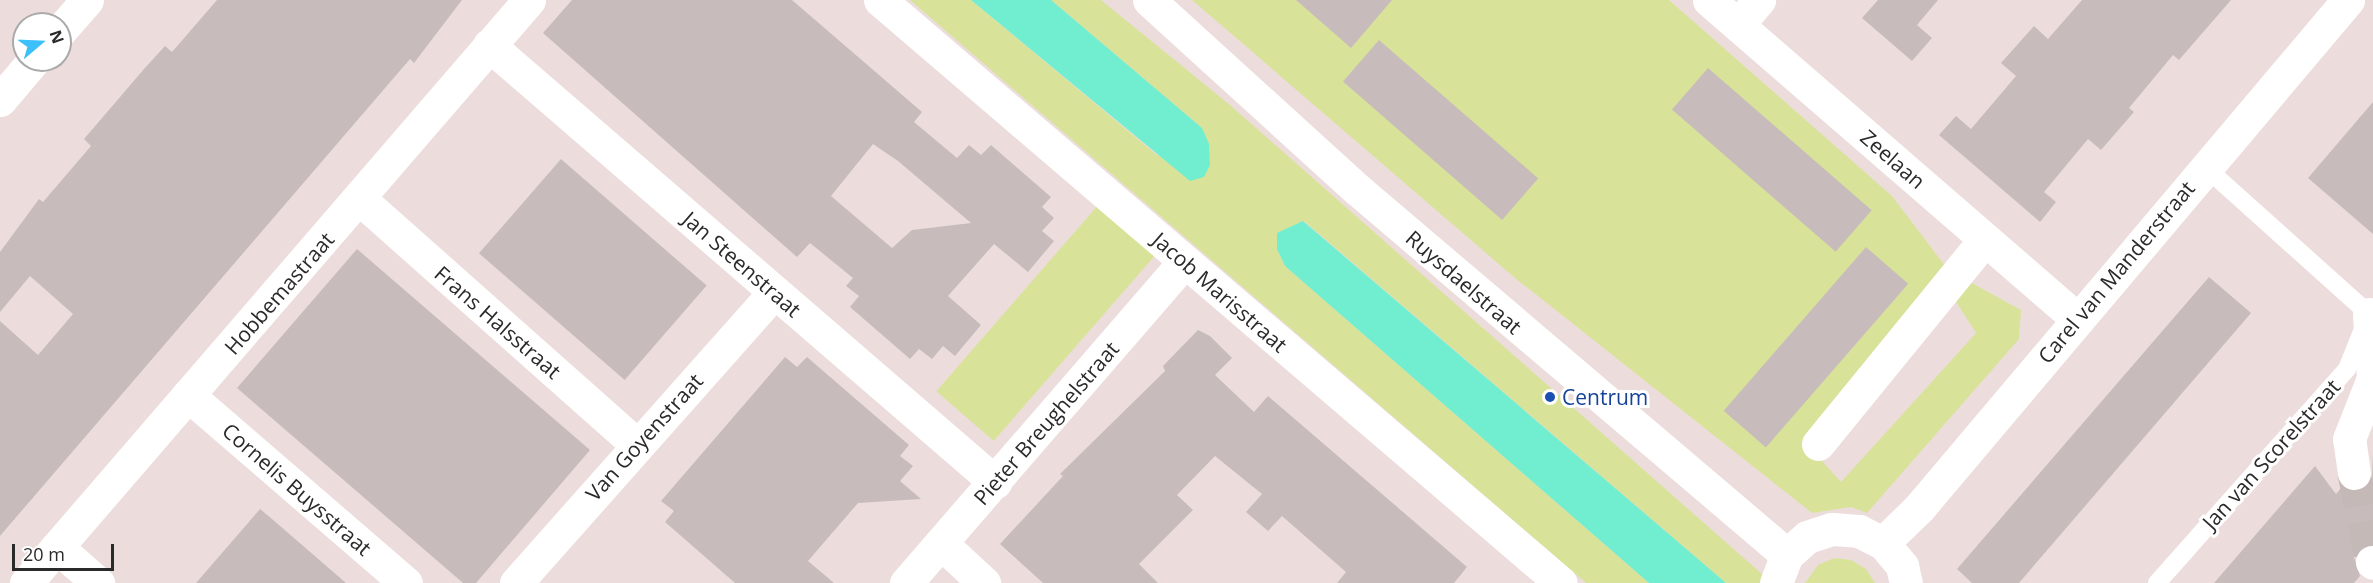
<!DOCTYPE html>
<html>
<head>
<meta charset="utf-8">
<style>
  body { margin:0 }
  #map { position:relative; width:2373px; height:583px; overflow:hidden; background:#ecdddc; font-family:"Open Sans",sans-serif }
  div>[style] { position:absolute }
  .green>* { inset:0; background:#d8e399; transform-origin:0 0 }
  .water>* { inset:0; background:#70eecf }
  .building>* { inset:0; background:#c7bcbb; transform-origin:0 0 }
  .street-tunnel>* { height:33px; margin-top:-16.5px; transform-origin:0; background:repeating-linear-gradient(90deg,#c5b9b8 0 33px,transparent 0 49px) }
  .lane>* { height:18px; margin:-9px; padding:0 9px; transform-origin:9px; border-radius:9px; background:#fff }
  .street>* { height:33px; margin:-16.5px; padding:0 16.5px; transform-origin:16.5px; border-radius:16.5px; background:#fff }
  .secondary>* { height:33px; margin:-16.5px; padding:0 16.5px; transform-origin:16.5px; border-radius:16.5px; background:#fff }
  .dots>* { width:16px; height:16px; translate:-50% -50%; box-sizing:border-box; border:3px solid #fff; border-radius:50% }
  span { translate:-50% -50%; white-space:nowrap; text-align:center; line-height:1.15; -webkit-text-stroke:6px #fff; paint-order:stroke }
  .street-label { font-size:21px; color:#2a2a2a }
  .transit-label { font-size:21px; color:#164399 }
  .left { translate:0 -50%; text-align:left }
  .north { position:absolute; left:12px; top:12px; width:60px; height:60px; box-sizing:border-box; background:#fff; border:2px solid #aaa; border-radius:50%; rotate:71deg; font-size:16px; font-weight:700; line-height:24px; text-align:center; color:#2a2a2a }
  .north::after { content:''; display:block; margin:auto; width:21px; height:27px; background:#3dc0f9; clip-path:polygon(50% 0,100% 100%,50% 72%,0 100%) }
  .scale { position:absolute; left:12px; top:544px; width:102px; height:27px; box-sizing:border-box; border:3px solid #2a2a2a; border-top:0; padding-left:8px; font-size:18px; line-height:21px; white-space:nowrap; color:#2a2a2a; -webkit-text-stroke:4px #fff; paint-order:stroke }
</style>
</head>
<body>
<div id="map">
  <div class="green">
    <div style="clip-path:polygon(910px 0,971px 0,1158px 156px,1202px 128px,1051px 0,1101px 0,1230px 105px,1763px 575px,1761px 583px,1726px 583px,1304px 221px,1277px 249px,1285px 266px,1649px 583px,1586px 583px)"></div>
    <div style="clip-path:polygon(1192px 0,1669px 0,1892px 196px,1946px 267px,1804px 441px,1841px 482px,1976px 333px,1956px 302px,1970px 282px,2021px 310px,2019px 339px,1867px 513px,1851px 507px,1812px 513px,1515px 278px)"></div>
    <div style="left:1099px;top:204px;width:76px;height:248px;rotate:41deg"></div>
    <div style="clip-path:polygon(1834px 558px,1851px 560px,1866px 569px,1875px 583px,1805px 583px,1818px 565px)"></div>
  </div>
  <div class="water">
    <div style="clip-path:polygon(971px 0,1051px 0,1202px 128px,1209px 144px,1210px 165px,1204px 177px,1190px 181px)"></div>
    <div style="clip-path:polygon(1303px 221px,1726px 583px,1649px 583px,1285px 266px,1277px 249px,1277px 233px)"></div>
  </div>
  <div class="building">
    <div style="clip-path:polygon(217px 0,462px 0,414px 63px,410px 59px,0 536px,0 321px,38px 355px,73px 314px,30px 276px,0 312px,0 252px,39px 199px,43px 202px,91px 146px,84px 139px,144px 69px,165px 46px,172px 52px)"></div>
    <div style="clip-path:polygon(evenodd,572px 0,792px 0,922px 112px,914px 122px,957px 158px,969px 145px,981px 155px,991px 145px,1051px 197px,1042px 207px,1054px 218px,1042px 231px,1054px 241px,1028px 272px,994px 244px,948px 296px,981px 325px,955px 356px,943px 346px,932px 359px,919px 349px,910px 359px,850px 307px,859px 296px,846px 286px,853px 278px,810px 243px,797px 257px,543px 33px,572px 0,873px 144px,898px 161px,971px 223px,912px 230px,892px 248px,831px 196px,873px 144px)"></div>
    <div style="clip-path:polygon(1296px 0,1392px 0,1351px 48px)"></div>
    <div style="clip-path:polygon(1878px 0,1938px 0,1917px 25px,1932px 38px,1912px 61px,1862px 18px)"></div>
    <div style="clip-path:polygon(2082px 0,2231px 0,2179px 60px,2173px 55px,2129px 108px,2134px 112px,2101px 150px,2088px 139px,2044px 192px,2056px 202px,2040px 222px,1939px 135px,1956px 116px,1971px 129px,2016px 76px,2001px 63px,2034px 26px,2048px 39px)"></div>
    <div style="left:1379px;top:40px;width:211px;height:55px;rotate:41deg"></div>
    <div style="left:1708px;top:68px;width:217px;height:55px;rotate:41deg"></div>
    <div style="clip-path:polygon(2373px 102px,2373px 234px,2308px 178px)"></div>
    <div style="left:561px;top:159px;width:193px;height:125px;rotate:41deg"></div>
    <div style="left:1866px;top:247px;width:56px;height:217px;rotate:41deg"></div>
    <div style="clip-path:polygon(357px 249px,590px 450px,476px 583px,463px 583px,237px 388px)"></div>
    <div style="clip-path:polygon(2209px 277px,2251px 313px,2019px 583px,1972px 583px,1957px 569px)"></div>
    <div style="clip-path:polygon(1198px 330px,1210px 336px,1232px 358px,1215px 375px,1254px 412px,1268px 396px,1467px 567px,1454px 583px,1337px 583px,1346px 572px,1282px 516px,1268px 531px,1246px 512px,1262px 494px,1215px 456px,1177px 495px,1193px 510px,1139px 564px,1158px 583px,1043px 583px,1000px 544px,1063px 476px,1060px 474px,1165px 371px,1163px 366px)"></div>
    <div style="clip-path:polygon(785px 357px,797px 367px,807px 357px,909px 445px,900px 456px,913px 466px,900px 481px,921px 499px,858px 503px,808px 561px,834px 583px,735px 583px,665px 522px,674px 511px,661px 501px)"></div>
    <div style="clip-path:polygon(2373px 451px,2373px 544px,2359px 548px,2354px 557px,2360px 576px,2354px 583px,2214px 583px,2315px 466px,2336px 494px,2342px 487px,2357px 491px,2372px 479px)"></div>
    <div style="clip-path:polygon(260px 509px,272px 519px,346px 583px,196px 583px)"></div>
  </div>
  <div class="street-tunnel">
    <div style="left:2354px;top:473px;width:91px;rotate:78.6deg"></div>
  </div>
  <div class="lane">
    <div style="left:2157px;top:583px;width:286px;rotate:-48.4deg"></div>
    <div style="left:2347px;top:369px;width:59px;rotate:-68.2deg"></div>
    <div style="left:2369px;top:314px;width:220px;rotate:-138.1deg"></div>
  </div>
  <div class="street">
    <div style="left:880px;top:0;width:896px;rotate:40.57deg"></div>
    <div style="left:1709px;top:0;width:487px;rotate:40.9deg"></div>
    <div style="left:1738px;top:25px;width:33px;rotate:-50deg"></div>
    <div style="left:489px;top:45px;width:669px;rotate:40.82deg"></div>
    <div style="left:360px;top:199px;width:369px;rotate:41.6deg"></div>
    <div style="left:2369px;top:314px;width:63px;rotate:86.4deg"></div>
    <div style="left:188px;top:395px;width:288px;rotate:40.8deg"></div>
    <div style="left:1818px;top:444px;width:264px;rotate:-50.8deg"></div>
    <div style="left:2354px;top:473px;width:34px;rotate:-98deg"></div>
    <div style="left:2349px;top:439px;width:66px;rotate:-68.5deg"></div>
    <div style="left:941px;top:543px;width:59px;rotate:42.9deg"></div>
    <div style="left:57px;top:547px;width:55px;rotate:41.3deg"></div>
    <div style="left:2372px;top:562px;width:1px;rotate:45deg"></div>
    <div style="left:26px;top:583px;width:770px;rotate:-49.21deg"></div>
    <div style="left:516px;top:583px;width:389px;rotate:-48.4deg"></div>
    <div style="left:906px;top:583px;width:425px;rotate:-49.1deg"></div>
  </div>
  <div class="secondary">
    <div style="left:1149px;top:0;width:282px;rotate:42.3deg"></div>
    <div style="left:1358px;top:190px;width:563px;rotate:40.39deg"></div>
    <div style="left:60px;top:31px;width:41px;rotate:-48.9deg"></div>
    <div style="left:0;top:100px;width:52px;rotate:-49.6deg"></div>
    <div style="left:1883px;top:543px;width:50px;rotate:-44.2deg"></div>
    <div style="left:1919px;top:508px;width:665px;rotate:-49.82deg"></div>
    <div style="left:1776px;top:583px;width:30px;rotate:-69deg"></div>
    <div style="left:1787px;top:555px;width:27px;rotate:-42deg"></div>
    <div style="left:1807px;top:537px;width:26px;rotate:-18deg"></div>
    <div style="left:1832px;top:529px;width:27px;rotate:4deg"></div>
    <div style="left:1859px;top:531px;width:27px;rotate:27deg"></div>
    <div style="left:1883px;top:543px;width:30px;rotate:50deg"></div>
    <div style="left:1902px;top:566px;width:17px;rotate:77deg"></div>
  </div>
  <div class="dots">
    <div style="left:1550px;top:397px;background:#1a4fb4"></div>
  </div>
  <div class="street-label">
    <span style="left:1893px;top:159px;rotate:41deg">Zeelaan</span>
    <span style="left:742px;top:264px;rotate:41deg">Jan Steenstraat</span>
    <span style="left:2116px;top:272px;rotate:-50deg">Carel van Manderstraat</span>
    <span style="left:1464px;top:282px;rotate:41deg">Ruysdaelstraat</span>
    <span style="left:1220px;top:292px;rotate:41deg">Jacob Marisstraat</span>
    <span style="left:279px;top:293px;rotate:-49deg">Hobbemastraat</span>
    <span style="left:498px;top:322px;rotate:41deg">Frans Halsstraat</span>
    <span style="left:1046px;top:423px;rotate:-49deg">Pieter Breughelstraat</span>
    <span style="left:644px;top:437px;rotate:-48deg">Van Goyenstraat</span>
    <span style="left:2271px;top:454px;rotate:-48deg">Jan van Scorelstraat</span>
    <span style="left:297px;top:489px;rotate:41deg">Cornelis Buysstraat</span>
  </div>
  <div class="transit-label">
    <span class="left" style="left:1562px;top:397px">Centrum</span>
  </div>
  <div class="north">N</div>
  <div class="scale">20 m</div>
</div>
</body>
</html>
